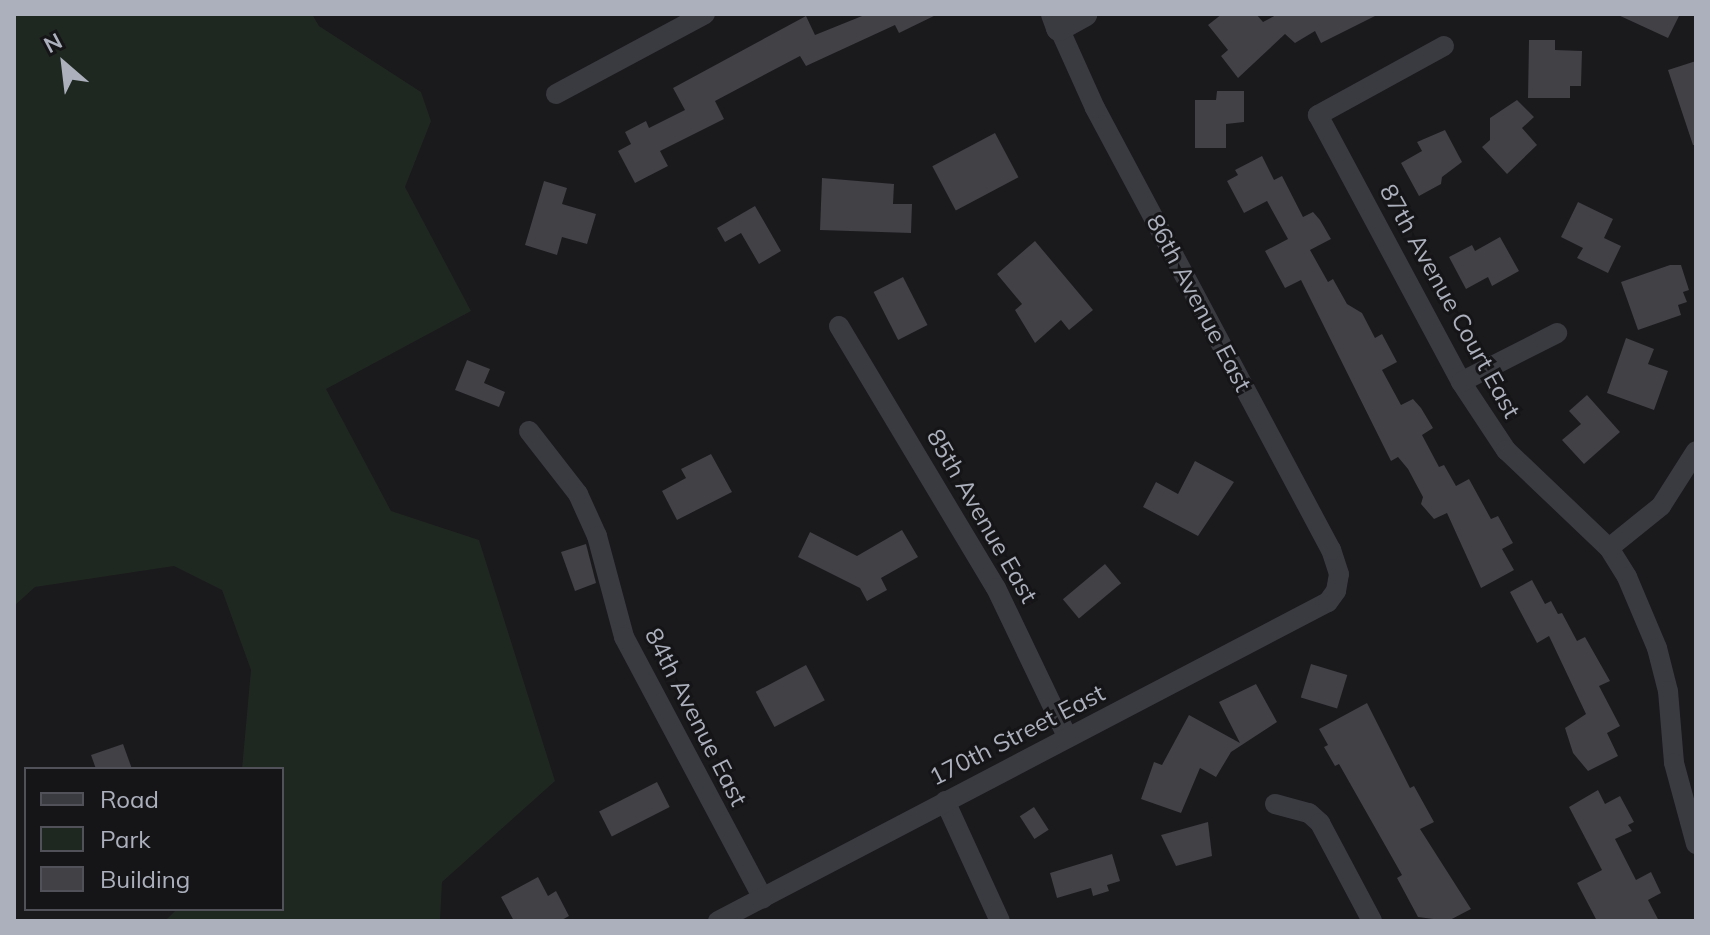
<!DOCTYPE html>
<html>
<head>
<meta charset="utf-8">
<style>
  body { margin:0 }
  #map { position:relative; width:1710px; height:935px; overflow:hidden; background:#1a191c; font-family:Mulish,sans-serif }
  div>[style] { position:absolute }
  .green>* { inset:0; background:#1f2820 }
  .building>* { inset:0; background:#414146; transform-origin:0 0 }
  .minor>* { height:20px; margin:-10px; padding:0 10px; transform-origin:10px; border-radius:10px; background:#3a3b41 }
  .tertiary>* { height:26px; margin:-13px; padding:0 13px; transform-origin:13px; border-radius:13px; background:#3a3b41 }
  span { translate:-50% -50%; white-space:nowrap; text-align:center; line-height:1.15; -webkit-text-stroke:6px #151417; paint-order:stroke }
  .street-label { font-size:24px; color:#abb0bc }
  .frame { position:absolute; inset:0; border:16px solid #abb0bc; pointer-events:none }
  .legend { position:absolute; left:24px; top:767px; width:260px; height:144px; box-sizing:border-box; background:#151417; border:2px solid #515259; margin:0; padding:10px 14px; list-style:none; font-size:24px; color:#abb0bc }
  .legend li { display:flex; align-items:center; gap:16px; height:40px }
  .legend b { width:40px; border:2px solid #515259 }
  .north { position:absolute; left:24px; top:24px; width:80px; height:80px; -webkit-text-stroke:6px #151417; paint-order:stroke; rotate:332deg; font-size:22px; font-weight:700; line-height:32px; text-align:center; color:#abb0bc }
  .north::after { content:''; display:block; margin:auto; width:28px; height:36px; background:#abb0bc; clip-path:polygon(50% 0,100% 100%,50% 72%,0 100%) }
</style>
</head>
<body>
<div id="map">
  <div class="green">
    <div style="clip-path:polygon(14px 14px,312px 14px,319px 26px,421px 92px,431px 121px,405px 187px,471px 311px,326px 389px,391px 511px,479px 540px,555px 781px,442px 882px,440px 921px,165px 921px,177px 909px,282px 909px,282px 769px,242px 769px,251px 670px,222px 590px,174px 566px,35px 587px,14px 606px)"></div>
  </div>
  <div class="building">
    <div style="clip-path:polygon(867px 14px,938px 14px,899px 33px,895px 25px,806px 66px,800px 56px,715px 101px,724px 119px,660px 151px,668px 166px,635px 183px,618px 151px,631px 144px,625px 132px,646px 121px,649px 128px,685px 110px,673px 88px,806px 16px,815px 35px)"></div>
    <div style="clip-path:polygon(1222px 14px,1256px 14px,1263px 22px,1278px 14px,1379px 14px,1321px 43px,1315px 31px,1295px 43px,1285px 34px,1238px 78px,1221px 56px,1228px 50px,1208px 25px)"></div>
    <div style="clip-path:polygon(1616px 14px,1680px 14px,1668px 38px)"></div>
    <div style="clip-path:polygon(1529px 40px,1555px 40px,1555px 50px,1582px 51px,1581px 86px,1570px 86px,1570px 98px,1528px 98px)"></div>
    <div style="clip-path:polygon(1696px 61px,1696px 145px,1693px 145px,1668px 70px)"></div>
    <div style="clip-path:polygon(1217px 91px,1244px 91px,1244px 122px,1226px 124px,1226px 148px,1195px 148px,1195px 100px,1216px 100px)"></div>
    <div style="clip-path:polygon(1517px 100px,1534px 117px,1522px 128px,1537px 145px,1507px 174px,1482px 147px,1490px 140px,1490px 118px)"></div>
    <div style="clip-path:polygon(1445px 130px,1462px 162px,1442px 177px,1441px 184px,1419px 196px,1401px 163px,1422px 151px,1417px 142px)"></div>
    <div style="left:995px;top:133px;width:50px;height:71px;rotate:62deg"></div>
    <div style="clip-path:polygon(1262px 156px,1274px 180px,1282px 176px,1303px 217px,1313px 212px,1320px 220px,1331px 239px,1310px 250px,1328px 282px,1333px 279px,1347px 304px,1362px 313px,1375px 338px,1382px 334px,1397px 362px,1382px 370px,1401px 405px,1413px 399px,1421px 408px,1433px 428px,1422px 435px,1439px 467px,1444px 465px,1456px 486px,1469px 479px,1491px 519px,1498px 516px,1513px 543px,1502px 549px,1514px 570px,1481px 588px,1447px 513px,1434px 519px,1421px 504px,1423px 497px,1408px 469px,1398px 457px,1391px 461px,1301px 280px,1285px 288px,1265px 251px,1288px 239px,1267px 201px,1244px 213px,1227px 181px,1238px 175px,1235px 170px)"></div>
    <div style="clip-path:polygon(822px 178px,894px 184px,893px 204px,912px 204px,911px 233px,820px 230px)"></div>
    <div style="clip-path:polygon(544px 181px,567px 188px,562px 204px,596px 214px,587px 244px,562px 237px,557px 255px,525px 245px)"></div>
    <div style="clip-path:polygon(1578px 202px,1613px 219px,1604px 238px,1621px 246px,1608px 273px,1577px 258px,1583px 248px,1561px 237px)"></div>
    <div style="clip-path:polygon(755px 206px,781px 251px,759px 264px,741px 233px,725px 242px,717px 228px)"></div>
    <div style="clip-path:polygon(1500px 237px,1519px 271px,1492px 286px,1488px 277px,1466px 289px,1449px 257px,1472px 245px,1475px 251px)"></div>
    <div style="clip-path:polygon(1035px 241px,1093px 310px,1069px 330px,1061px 320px,1035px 343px,1015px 310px,1022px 304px,997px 274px)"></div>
    <div style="clip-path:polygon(1670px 265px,1681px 265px,1689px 290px,1683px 292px,1687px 302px,1678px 305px,1681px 315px,1638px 330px,1621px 282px)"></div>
    <div style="left:903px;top:277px;width:54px;height:33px;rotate:63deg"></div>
    <div style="clip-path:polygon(1626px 338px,1654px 349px,1648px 364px,1668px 371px,1654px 410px,1607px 393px)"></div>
    <div style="clip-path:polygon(467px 360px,490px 369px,484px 383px,505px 392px,499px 407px,455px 390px)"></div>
    <div style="clip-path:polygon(1587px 395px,1620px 432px,1584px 464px,1562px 440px,1581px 424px,1569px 411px)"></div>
    <div style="clip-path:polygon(711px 454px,732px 492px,677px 520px,662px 491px,686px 478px,681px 469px)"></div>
    <div style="clip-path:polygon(1195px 461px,1234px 482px,1198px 536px,1143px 507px,1156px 482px,1178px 494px)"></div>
    <div style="clip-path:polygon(902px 530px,918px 557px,881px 578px,887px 590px,867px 601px,860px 588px,798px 557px,810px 532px,857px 556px)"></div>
    <div style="clip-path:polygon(586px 544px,596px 583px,575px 591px,561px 552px)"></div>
    <div style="left:1105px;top:564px;width:25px;height:55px;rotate:50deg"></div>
    <div style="clip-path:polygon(1532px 580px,1545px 604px,1551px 601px,1558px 614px,1562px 613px,1577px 641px,1585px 637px,1610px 681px,1599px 686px,1620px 726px,1607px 733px,1618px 756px,1588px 771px,1573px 753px,1565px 728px,1586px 714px,1549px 636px,1537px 643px,1510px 592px)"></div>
    <div style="left:1311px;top:664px;width:38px;height:35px;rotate:17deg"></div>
    <div style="left:806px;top:665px;width:40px;height:57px;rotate:62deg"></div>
    <div style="clip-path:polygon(1256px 684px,1277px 722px,1231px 752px,1216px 777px,1200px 768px,1181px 813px,1141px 799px,1154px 762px,1162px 765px,1189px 715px,1240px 743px,1219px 702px)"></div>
    <div style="clip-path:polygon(1367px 703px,1410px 788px,1414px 786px,1434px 822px,1420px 829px,1471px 909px,1448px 921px,1418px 917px,1397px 878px,1402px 875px,1339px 764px,1335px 766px,1324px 747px,1328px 745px,1319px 729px)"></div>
    <div style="clip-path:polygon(123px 744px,132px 769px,96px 769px,91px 755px)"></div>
    <div style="left:657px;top:782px;width:28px;height:65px;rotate:63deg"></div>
    <div style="clip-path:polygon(1598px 790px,1605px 804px,1620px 796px,1634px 822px,1628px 825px,1632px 831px,1615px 839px,1636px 880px,1651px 872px,1661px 893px,1648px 900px,1659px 921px,1597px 921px,1577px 883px,1602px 870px,1569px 807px)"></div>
    <div style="left:1034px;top:807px;width:27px;height:17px;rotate:57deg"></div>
    <div style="clip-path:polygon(1208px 822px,1212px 856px,1176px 866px,1161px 835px)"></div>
    <div style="clip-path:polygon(1112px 854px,1120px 881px,1107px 885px,1109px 891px,1093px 896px,1091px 888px,1057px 898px,1050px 873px)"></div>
    <div style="clip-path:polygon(538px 877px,548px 896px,556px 891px,569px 916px,560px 921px,514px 921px,501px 897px)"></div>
  </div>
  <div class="minor">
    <div style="left:1444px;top:46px;width:144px;rotate:151.3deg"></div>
    <div style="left:1318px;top:115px;width:303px;rotate:61.8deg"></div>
    <div style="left:1461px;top:382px;width:82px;rotate:56.5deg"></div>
    <div style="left:1506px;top:450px;width:142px;rotate:43.6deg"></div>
    <div style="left:1609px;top:548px;width:34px;rotate:58deg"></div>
    <div style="left:1627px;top:577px;width:77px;rotate:67.1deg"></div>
    <div style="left:1657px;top:648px;width:44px;rotate:75.7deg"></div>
    <div style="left:1668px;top:691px;width:72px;rotate:85.2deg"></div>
    <div style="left:1674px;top:763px;width:84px;rotate:74.8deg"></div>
    <div style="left:556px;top:94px;width:169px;rotate:-28.2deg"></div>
    <div style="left:839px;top:326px;width:305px;rotate:59.1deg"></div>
    <div style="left:996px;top:588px;width:166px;rotate:64.4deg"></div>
    <div style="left:1461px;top:382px;width:108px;rotate:-27deg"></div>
    <div style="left:529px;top:431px;width:80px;rotate:52.1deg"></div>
    <div style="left:578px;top:494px;width:46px;rotate:65.7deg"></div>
    <div style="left:597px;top:536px;width:105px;rotate:75deg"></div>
    <div style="left:624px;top:637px;width:296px;rotate:62deg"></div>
    <div style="left:1609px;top:548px;width:67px;rotate:-38.9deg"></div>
    <div style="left:1661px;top:506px;width:65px;rotate:-57.5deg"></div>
    <div style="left:945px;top:801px;width:132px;rotate:65.4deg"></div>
    <div style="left:1275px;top:804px;width:35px;rotate:15deg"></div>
    <div style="left:1309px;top:813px;width:15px;rotate:42deg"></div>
    <div style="left:1320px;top:823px;width:111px;rotate:62deg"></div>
    <div style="left:718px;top:921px;width:688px;rotate:-27.61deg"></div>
    <div style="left:1328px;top:602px;width:14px;rotate:-54deg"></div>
    <div style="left:1336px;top:591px;width:17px;rotate:-80deg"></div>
    <div style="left:1339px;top:574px;width:25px;rotate:-108deg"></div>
    <div style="left:1331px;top:550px;width:501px;rotate:-118.1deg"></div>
    <div style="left:1095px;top:108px;width:88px;rotate:-114.2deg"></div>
  </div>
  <div class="tertiary">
    <div style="left:1054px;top:14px;width:15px;rotate:70deg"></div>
    <div style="left:1059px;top:28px;width:29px;rotate:-29deg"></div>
  </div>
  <div class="street-label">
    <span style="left:1450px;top:301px;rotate:61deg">87th Avenue Court East</span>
    <span style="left:1199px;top:303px;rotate:62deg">86th Avenue East</span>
    <span style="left:982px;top:516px;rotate:60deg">85th Avenue East</span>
    <span style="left:696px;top:717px;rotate:63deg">84th Avenue East</span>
    <span style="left:1017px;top:735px;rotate:-27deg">170th Street East</span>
  </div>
  <div class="frame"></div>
  <ul class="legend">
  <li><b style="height:10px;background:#3a3b41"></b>Road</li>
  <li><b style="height:22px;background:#1f2820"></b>Park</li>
  <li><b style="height:22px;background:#414146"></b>Building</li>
  </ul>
  <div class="north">N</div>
</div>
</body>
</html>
